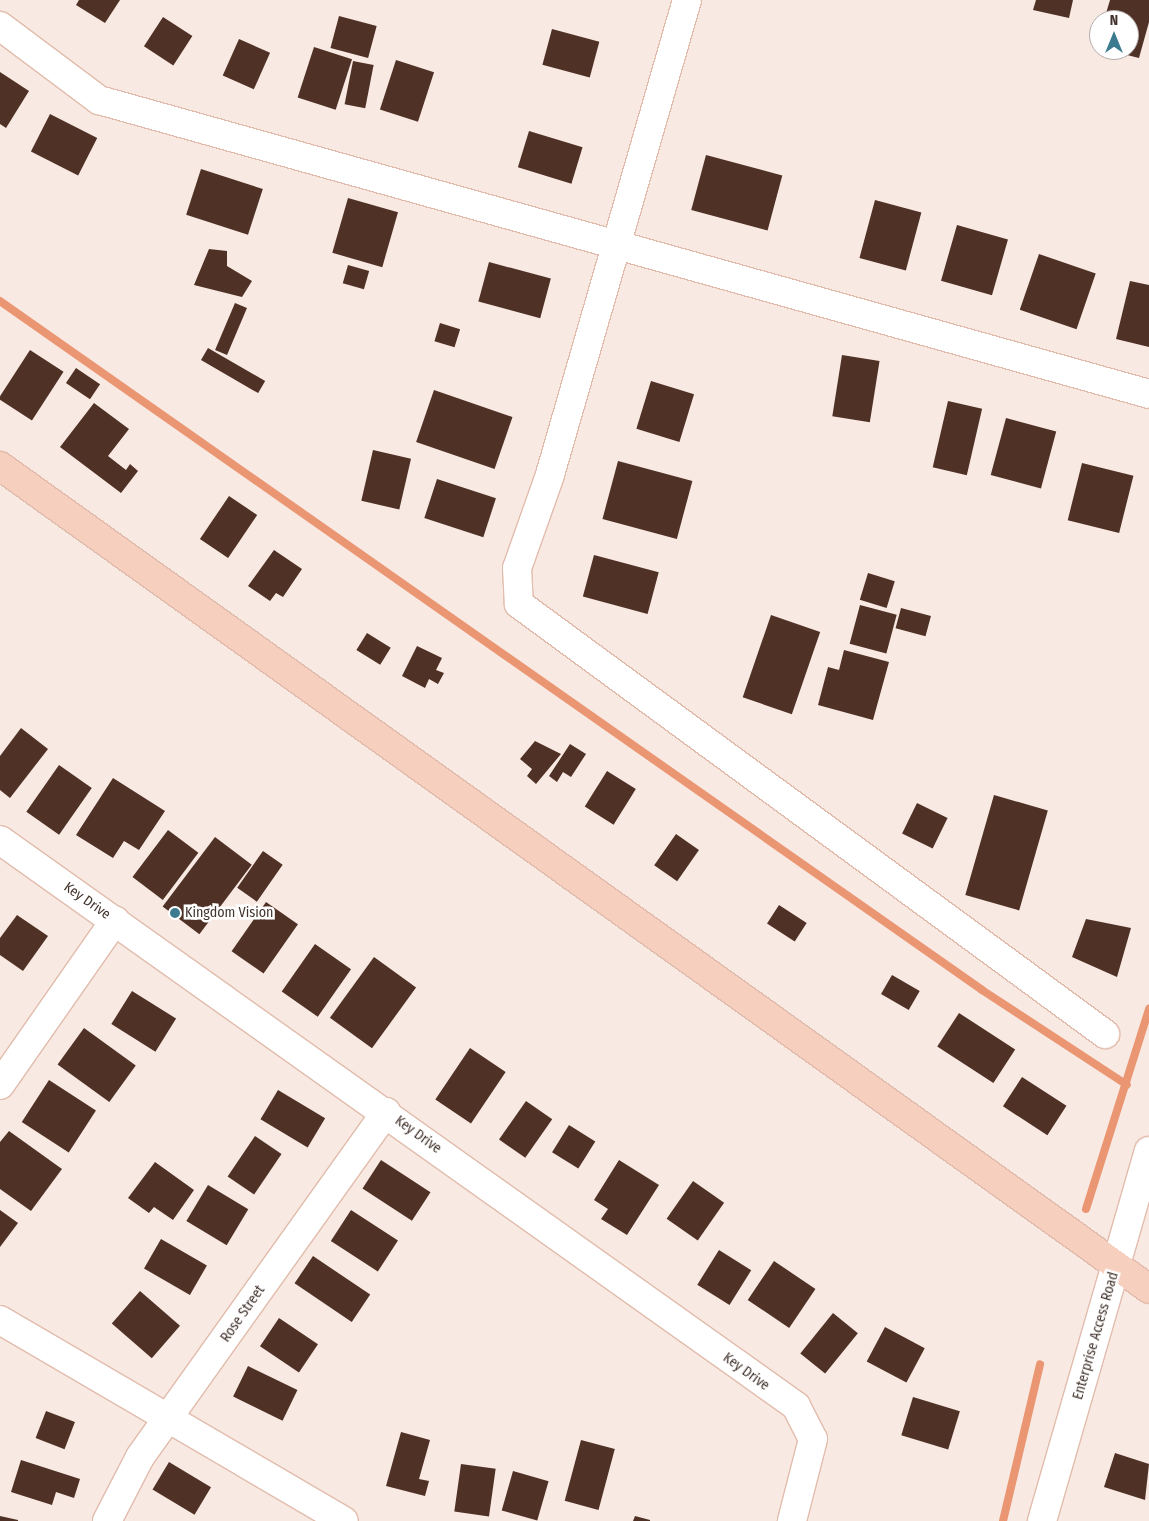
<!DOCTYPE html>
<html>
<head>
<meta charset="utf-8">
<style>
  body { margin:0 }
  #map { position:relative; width:1149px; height:1521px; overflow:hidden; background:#f9e9e3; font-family:"Fira Sans Condensed",sans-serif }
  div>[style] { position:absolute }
  .stream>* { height:8px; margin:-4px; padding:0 4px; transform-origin:4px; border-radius:4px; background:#ea9673 }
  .building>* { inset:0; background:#4f3125; transform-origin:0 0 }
  .roads { filter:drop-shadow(1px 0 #e1bcac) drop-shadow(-1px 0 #e1bcac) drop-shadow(0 1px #e1bcac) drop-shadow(0 -1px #e1bcac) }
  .minor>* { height:28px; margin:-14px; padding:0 14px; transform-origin:14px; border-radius:14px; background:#fff }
  .major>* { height:28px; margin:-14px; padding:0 14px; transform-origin:14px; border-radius:14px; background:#f7cfbf }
  .dots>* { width:14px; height:14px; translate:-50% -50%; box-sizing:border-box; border:2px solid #fff; border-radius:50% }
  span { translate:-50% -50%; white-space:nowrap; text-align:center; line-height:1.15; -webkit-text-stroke:5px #fff; paint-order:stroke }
  .street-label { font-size:14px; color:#42332d }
  .poi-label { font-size:14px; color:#42332d }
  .left { translate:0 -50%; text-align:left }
  .north { position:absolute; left:1089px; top:10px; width:50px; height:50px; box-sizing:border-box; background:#fff; border:1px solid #b3adab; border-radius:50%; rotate:0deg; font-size:14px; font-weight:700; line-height:20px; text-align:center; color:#42332d }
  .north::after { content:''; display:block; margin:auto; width:18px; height:22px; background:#3b7a8f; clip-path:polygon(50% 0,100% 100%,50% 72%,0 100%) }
</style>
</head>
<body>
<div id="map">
  <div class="stream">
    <div style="left:0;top:301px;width:1200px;rotate:35.05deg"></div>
    <div style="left:982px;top:990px;width:173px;rotate:33.2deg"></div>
    <div style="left:1086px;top:1209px;width:210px;rotate:-72.5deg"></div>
    <div style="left:1003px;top:1521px;width:161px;rotate:-76.7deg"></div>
  </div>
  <div class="building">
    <div style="clip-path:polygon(79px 0,120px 0,105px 23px,76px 5px)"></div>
    <div style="clip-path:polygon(1036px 0,1073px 0,1069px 18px,1033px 10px)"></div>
    <div style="clip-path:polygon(1110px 0,1149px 0,1149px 22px,1139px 58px,1111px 51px,1129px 50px,1129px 20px,1104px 20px)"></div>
    <div style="left:339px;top:16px;width:39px;height:33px;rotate:15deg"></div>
    <div style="left:163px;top:17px;width:35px;height:35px;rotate:33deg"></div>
    <div style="left:552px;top:29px;width:49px;height:37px;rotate:15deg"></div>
    <div style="left:239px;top:39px;width:34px;height:40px;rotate:24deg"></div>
    <div style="left:314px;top:47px;width:40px;height:53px;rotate:18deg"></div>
    <div style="left:396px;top:60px;width:40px;height:52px;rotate:18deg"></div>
    <div style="left:353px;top:61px;width:21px;height:44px;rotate:11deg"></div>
    <div style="clip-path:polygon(0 72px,29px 91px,6px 128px,0 124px)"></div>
    <div style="left:50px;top:114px;width:53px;height:42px;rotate:27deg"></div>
    <div style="left:529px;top:131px;width:56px;height:38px;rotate:17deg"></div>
    <div style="left:706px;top:155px;width:79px;height:57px;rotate:15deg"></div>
    <div style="left:201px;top:169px;width:65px;height:48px;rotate:18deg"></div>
    <div style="left:348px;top:198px;width:52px;height:57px;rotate:16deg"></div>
    <div style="left:875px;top:200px;width:48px;height:60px;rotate:15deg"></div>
    <div style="left:957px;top:225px;width:53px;height:58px;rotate:16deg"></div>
    <div style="clip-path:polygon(209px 249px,227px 251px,227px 266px,252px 281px,242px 297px,194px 285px)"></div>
    <div style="left:1039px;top:254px;width:60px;height:59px;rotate:19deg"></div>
    <div style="left:489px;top:262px;width:64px;height:41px;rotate:15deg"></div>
    <div style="left:348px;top:265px;width:22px;height:19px;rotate:16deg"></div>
    <div style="clip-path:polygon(1130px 281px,1149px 285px,1149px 347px,1116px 339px)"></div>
    <div style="left:235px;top:303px;width:13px;height:51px;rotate:23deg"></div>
    <div style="left:440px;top:323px;width:21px;height:19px;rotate:17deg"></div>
    <div style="left:208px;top:348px;width:66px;height:14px;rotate:30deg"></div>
    <div style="left:30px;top:350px;width:40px;height:58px;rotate:33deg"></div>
    <div style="left:842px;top:355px;width:38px;height:62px;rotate:9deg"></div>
    <div style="left:76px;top:368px;width:29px;height:18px;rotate:34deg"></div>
    <div style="left:651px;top:381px;width:45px;height:50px;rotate:17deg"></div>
    <div style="left:434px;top:390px;width:83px;height:55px;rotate:19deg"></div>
    <div style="left:948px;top:401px;width:35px;height:68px;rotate:13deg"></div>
    <div style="clip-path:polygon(94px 403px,129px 429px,108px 456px,126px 470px,130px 464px,138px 471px,121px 493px,60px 447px)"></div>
    <div style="left:1006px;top:418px;width:52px;height:59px;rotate:15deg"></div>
    <div style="left:373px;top:450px;width:39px;height:52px;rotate:13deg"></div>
    <div style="left:618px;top:461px;width:77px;height:60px;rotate:15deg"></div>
    <div style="left:1082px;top:463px;width:53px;height:59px;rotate:14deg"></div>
    <div style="left:437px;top:479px;width:62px;height:41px;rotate:18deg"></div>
    <div style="left:229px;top:496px;width:34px;height:52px;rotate:34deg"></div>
    <div style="clip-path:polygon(274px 550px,302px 569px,283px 597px,276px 593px,270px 601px,248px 586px)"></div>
    <div style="left:594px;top:555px;width:67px;height:43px;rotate:15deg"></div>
    <div style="left:868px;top:573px;width:28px;height:28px;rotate:17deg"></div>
    <div style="left:860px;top:605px;width:38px;height:40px;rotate:15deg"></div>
    <div style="left:901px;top:608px;width:31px;height:21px;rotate:15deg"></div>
    <div style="left:771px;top:615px;width:52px;height:87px;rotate:19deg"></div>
    <div style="left:367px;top:633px;width:28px;height:20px;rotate:32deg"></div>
    <div style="clip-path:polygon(417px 646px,442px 658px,436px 670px,444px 673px,438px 684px,429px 679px,425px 688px,402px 676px)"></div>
    <div style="clip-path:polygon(844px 650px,889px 662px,873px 720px,818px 705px,828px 667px,839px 670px)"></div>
    <div style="clip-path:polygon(21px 728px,48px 749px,10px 798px,0 790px,0 756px)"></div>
    <div style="clip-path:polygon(535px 741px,561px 754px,536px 784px,527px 776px,532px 769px,520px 759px)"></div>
    <div style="clip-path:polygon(570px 744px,586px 754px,571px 777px,563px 772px,557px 782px,549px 776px)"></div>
    <div style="left:59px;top:765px;width:40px;height:57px;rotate:35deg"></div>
    <div style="left:607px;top:771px;width:34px;height:42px;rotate:32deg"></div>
    <div style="clip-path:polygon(113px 778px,165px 811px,139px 850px,124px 841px,113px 858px,76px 835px)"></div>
    <div style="left:994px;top:795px;width:56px;height:104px;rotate:16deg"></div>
    <div style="left:917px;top:803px;width:34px;height:34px;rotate:26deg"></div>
    <div style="left:168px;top:830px;width:38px;height:59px;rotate:37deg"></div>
    <div style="left:676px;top:834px;width:28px;height:38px;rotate:35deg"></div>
    <div style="left:215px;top:837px;width:46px;height:87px;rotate:37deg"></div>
    <div style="left:263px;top:851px;width:24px;height:45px;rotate:35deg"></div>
    <div style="left:266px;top:902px;width:39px;height:60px;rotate:35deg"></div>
    <div style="left:779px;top:905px;width:33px;height:22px;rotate:33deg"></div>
    <div style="clip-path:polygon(17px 915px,48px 936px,23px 971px,0 955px,0 938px)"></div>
    <div style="clip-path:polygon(1086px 919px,1131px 928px,1117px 977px,1072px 957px)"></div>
    <div style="left:315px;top:944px;width:44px;height:58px;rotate:35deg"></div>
    <div style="left:374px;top:957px;width:52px;height:75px;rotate:36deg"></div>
    <div style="left:892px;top:975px;width:32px;height:22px;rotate:30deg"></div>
    <div style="left:132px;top:991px;width:52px;height:39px;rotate:32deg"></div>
    <div style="left:959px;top:1013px;width:67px;height:40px;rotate:33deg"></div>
    <div style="left:84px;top:1028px;width:64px;height:45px;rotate:36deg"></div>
    <div style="left:470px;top:1048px;width:43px;height:62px;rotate:34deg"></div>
    <div style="left:1022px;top:1077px;width:53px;height:35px;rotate:33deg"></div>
    <div style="left:49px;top:1080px;width:56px;height:50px;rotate:33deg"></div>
    <div style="left:278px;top:1090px;width:55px;height:34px;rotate:31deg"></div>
    <div style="left:526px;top:1101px;width:32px;height:47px;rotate:35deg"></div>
    <div style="left:569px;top:1125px;width:31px;height:32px;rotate:32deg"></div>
    <div style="clip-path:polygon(9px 1131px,62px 1169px,31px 1211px,0 1189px,0 1142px)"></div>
    <div style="left:255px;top:1136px;width:32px;height:49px;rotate:34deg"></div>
    <div style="left:381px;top:1160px;width:59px;height:34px;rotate:33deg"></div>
    <div style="clip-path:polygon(619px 1160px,659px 1185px,627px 1235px,601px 1219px,608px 1209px,594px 1200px)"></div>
    <div style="clip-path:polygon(155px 1162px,194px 1190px,173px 1220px,154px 1207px,149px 1213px,128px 1198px)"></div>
    <div style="left:693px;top:1181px;width:38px;height:46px;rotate:35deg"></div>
    <div style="left:208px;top:1185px;width:47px;height:42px;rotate:31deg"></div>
    <div style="clip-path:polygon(0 1210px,18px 1223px,0 1247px)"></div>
    <div style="left:351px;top:1210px;width:56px;height:37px;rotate:33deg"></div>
    <div style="left:161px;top:1239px;width:53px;height:34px;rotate:30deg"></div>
    <div style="left:719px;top:1250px;width:38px;height:41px;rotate:32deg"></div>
    <div style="left:313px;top:1256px;width:69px;height:33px;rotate:34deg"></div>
    <div style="left:774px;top:1261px;width:50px;height:47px;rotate:34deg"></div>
    <div style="left:140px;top:1291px;width:53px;height:43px;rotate:41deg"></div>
    <div style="left:833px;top:1313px;width:32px;height:52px;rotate:39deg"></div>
    <div style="left:279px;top:1318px;width:47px;height:34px;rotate:34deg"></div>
    <div style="left:885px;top:1327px;width:45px;height:39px;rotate:28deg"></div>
    <div style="left:248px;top:1366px;width:55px;height:34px;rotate:26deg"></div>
    <div style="left:913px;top:1397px;width:49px;height:40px;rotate:17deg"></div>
    <div style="left:46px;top:1411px;width:31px;height:29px;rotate:21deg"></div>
    <div style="clip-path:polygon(401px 1432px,430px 1440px,419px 1479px,429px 1481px,425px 1496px,386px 1486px)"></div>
    <div style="left:581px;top:1440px;width:35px;height:63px;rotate:15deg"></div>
    <div style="clip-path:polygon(1115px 1453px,1149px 1464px,1145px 1500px,1104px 1487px)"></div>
    <div style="clip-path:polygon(21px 1460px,80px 1479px,74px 1498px,56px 1492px,52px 1505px,11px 1492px)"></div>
    <div style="left:169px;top:1462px;width:49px;height:32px;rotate:31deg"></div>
    <div style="left:461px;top:1464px;width:35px;height:48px;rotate:8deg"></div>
    <div style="left:513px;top:1471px;width:37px;height:41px;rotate:16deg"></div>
    <div style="clip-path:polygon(0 1516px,18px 1520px,18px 1521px,0 1521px)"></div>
    <div style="clip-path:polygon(635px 1516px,650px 1520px,650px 1521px,633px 1521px)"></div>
  </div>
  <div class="roads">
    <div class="minor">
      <div style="left:687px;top:0;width:494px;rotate:106.1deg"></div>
      <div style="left:550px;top:475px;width:99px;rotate:109.5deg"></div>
      <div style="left:517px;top:568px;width:36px;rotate:87deg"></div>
      <div style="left:519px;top:604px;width:727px;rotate:36.27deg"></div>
      <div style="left:0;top:26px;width:124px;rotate:36.8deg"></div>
      <div style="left:99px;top:100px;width:1090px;rotate:15.64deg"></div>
      <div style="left:0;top:840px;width:977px;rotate:35.41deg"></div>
      <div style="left:796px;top:1406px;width:37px;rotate:63deg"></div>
      <div style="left:813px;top:1439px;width:85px;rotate:104.4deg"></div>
      <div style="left:0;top:1085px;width:201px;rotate:-55.1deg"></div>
      <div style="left:0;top:1320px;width:398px;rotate:30.3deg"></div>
      <div style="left:107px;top:1521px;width:72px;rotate:-62.7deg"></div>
      <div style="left:140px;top:1457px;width:424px;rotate:-54.5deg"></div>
      <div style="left:1042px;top:1521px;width:385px;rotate:-73.9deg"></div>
    </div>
    <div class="major">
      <div style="left:0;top:466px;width:1413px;rotate:35.61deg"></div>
    </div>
  </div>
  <div class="dots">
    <div style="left:175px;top:913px;background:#3b7a8f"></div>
  </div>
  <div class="street-label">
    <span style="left:87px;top:901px;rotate:35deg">Key Drive</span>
    <span style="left:418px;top:1135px;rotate:36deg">Key Drive</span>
    <span style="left:243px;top:1314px;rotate:-55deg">Rose Street</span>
    <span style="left:1096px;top:1336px;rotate:-74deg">Enterprise Access Road</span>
    <span style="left:746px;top:1372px;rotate:36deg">Key Drive</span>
  </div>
  <div class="poi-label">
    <span class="left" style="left:185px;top:913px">Kingdom Vision</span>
  </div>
  <div class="north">N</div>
</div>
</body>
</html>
